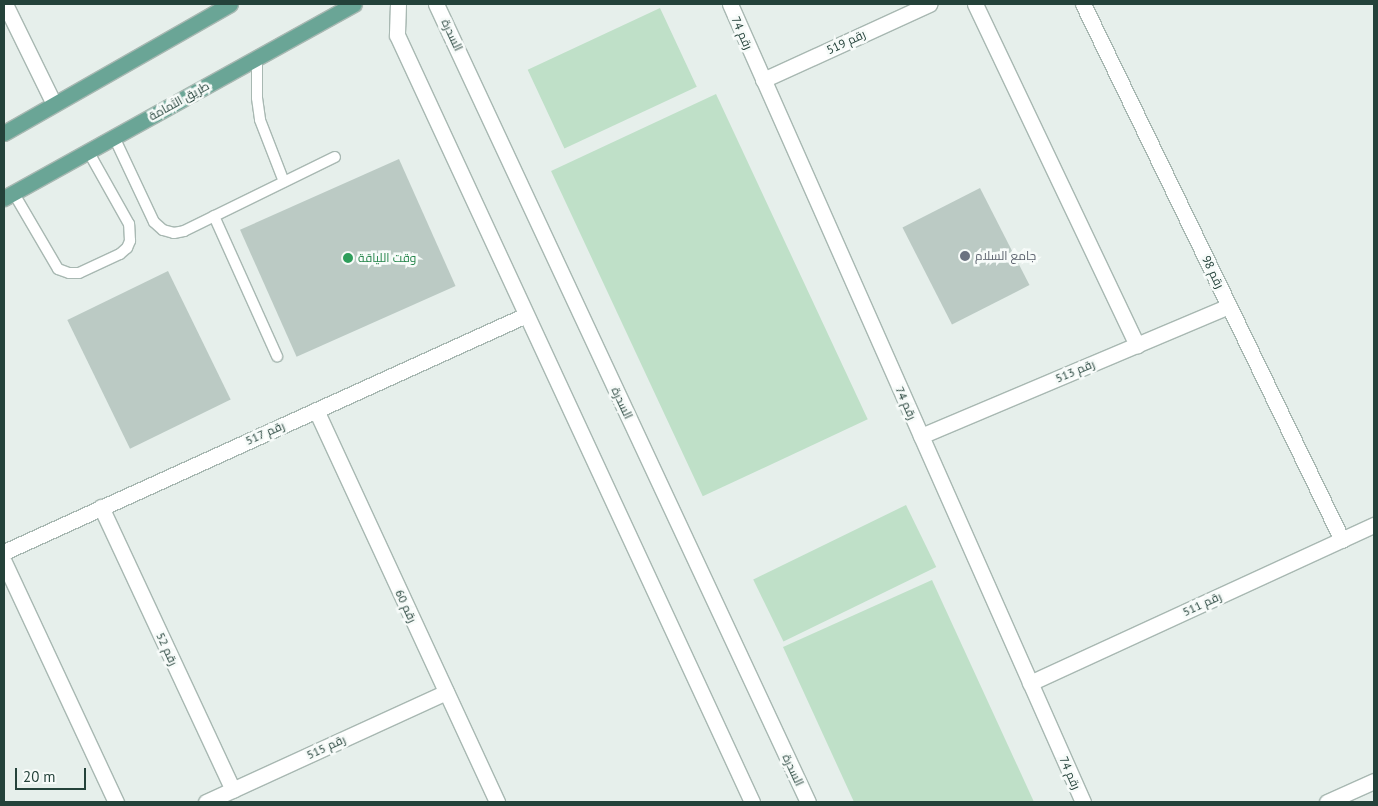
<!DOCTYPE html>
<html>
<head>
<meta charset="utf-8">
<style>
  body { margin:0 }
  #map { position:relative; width:1378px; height:806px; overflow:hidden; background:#e6efeb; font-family:"PT Sans",Cairo,sans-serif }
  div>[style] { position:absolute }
  .green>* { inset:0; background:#bfe0c8; transform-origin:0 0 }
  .building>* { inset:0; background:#bbcac4; transform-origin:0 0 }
  .roads { filter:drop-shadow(1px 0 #a8b8b2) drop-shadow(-1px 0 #a8b8b2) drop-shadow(0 1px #a8b8b2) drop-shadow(0 -1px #a8b8b2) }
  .lane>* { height:10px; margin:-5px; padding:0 5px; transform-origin:5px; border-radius:5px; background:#fff }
  .street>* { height:15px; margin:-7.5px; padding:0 7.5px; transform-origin:7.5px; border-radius:7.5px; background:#fff }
  .primary>* { height:15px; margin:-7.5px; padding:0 7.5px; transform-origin:7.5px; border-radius:7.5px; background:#6aa596 }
  .dots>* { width:14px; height:14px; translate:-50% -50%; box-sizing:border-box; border:2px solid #f7fbf9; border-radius:50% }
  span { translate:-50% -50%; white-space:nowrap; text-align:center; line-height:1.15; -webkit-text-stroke:5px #f7fbf9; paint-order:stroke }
  .street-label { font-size:12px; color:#24423a }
  .worship-label { font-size:12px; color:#5b616d }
  .left { translate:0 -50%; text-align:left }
  .leisure-label { font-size:12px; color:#27864d }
  .frame { position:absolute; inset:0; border:5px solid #24423a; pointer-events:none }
  .scale { position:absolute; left:15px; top:768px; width:71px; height:22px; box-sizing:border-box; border:2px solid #24423a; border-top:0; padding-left:6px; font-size:15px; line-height:18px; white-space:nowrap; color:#24423a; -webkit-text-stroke:4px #f7fbf9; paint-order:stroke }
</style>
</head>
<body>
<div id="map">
  <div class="green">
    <div style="left:660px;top:8px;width:87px;height:146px;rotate:65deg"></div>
    <div style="left:716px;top:94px;width:359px;height:182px;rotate:65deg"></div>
    <div style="left:906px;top:505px;width:69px;height:170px;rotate:64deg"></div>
    <div style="clip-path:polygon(932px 580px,1034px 802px,854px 802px,783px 647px)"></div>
  </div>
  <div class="building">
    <div style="left:399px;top:159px;width:139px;height:174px;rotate:66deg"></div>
    <div style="left:980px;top:188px;width:109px;height:87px;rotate:63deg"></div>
    <div style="left:168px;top:271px;width:143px;height:112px;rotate:64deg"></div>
  </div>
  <div class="roads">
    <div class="lane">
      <div style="left:257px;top:57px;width:41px;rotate:90deg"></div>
      <div style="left:257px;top:98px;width:22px;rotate:82deg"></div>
      <div style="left:260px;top:120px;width:66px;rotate:68.8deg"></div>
      <div style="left:114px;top:137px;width:94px;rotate:64.8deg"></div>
      <div style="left:154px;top:222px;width:12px;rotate:42deg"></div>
      <div style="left:163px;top:230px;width:11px;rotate:15deg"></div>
      <div style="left:174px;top:233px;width:10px;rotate:-11deg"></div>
      <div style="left:184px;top:231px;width:168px;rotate:-26.1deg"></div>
      <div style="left:13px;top:192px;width:89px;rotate:59.7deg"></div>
      <div style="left:58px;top:269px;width:12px;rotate:20deg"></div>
      <div style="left:69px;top:273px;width:10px"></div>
      <div style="left:79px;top:273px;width:45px;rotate:-24.9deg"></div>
      <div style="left:120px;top:254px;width:9px;rotate:-41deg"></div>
      <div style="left:127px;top:248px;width:8px;rotate:-67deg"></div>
      <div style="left:130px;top:241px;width:17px;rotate:-93deg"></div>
      <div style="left:129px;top:224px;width:84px;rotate:-119.3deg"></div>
      <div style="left:214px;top:216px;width:154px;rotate:65.8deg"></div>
    </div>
    <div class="street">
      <div style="left:5px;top:4px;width:111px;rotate:63.9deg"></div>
      <div style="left:398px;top:4px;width:31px;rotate:92deg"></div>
      <div style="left:397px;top:35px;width:845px;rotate:65.16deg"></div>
      <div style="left:436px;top:4px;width:880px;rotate:65.01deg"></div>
      <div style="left:730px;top:4px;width:873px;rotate:66.14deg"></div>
      <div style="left:975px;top:4px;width:378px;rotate:64.6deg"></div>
      <div style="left:1083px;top:4px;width:595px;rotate:64.21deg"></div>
      <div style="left:763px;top:80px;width:183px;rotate:-24.6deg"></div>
      <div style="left:316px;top:410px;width:432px;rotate:65.2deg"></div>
      <div style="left:921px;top:436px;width:334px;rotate:-22.9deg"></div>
      <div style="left:101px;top:507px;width:312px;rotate:65deg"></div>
      <div style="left:4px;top:552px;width:573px;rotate:-24.42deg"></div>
      <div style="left:4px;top:562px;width:265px;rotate:65deg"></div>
      <div style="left:1030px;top:683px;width:379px;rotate:-24.7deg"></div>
      <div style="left:206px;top:802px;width:264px;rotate:-24.6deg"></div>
      <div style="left:1327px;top:802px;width:51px;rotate:-24.1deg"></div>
    </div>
    <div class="primary">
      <div style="left:4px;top:133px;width:260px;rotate:-29.7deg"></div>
      <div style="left:4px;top:198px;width:400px;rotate:-29deg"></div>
    </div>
  </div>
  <div class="dots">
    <div style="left:965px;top:256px;background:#6b7280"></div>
    <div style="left:348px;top:258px;background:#2e9e5b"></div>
  </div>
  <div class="street-label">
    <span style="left:742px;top:33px;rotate:66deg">رقم 74</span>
    <span style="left:452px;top:35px;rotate:65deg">السدرة</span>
    <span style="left:846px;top:42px;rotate:-25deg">رقم 519</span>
    <span style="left:179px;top:101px;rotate:-29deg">طريق الثمامة</span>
    <span style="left:1213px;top:272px;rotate:64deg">رقم 98</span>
    <span style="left:1075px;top:371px;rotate:-23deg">رقم 513</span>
    <span style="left:622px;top:403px;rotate:65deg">السدرة</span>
    <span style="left:906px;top:403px;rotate:66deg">رقم 74</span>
    <span style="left:265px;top:433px;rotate:-24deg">رقم 517</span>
    <span style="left:1202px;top:604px;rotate:-25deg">رقم 511</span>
    <span style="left:406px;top:606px;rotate:65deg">رقم 60</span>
    <span style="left:167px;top:649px;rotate:65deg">رقم 52</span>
    <span style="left:326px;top:747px;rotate:-25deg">رقم 515</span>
    <span style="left:793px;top:770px;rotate:65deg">السدرة</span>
    <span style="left:1070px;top:773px;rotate:66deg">رقم 74</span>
  </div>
  <div class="worship-label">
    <span class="left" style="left:975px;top:256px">جامع السلام</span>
  </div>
  <div class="leisure-label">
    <span class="left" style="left:358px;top:258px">وقت اللياقة</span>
  </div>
  <div class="frame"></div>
  <div class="scale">20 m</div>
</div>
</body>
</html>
